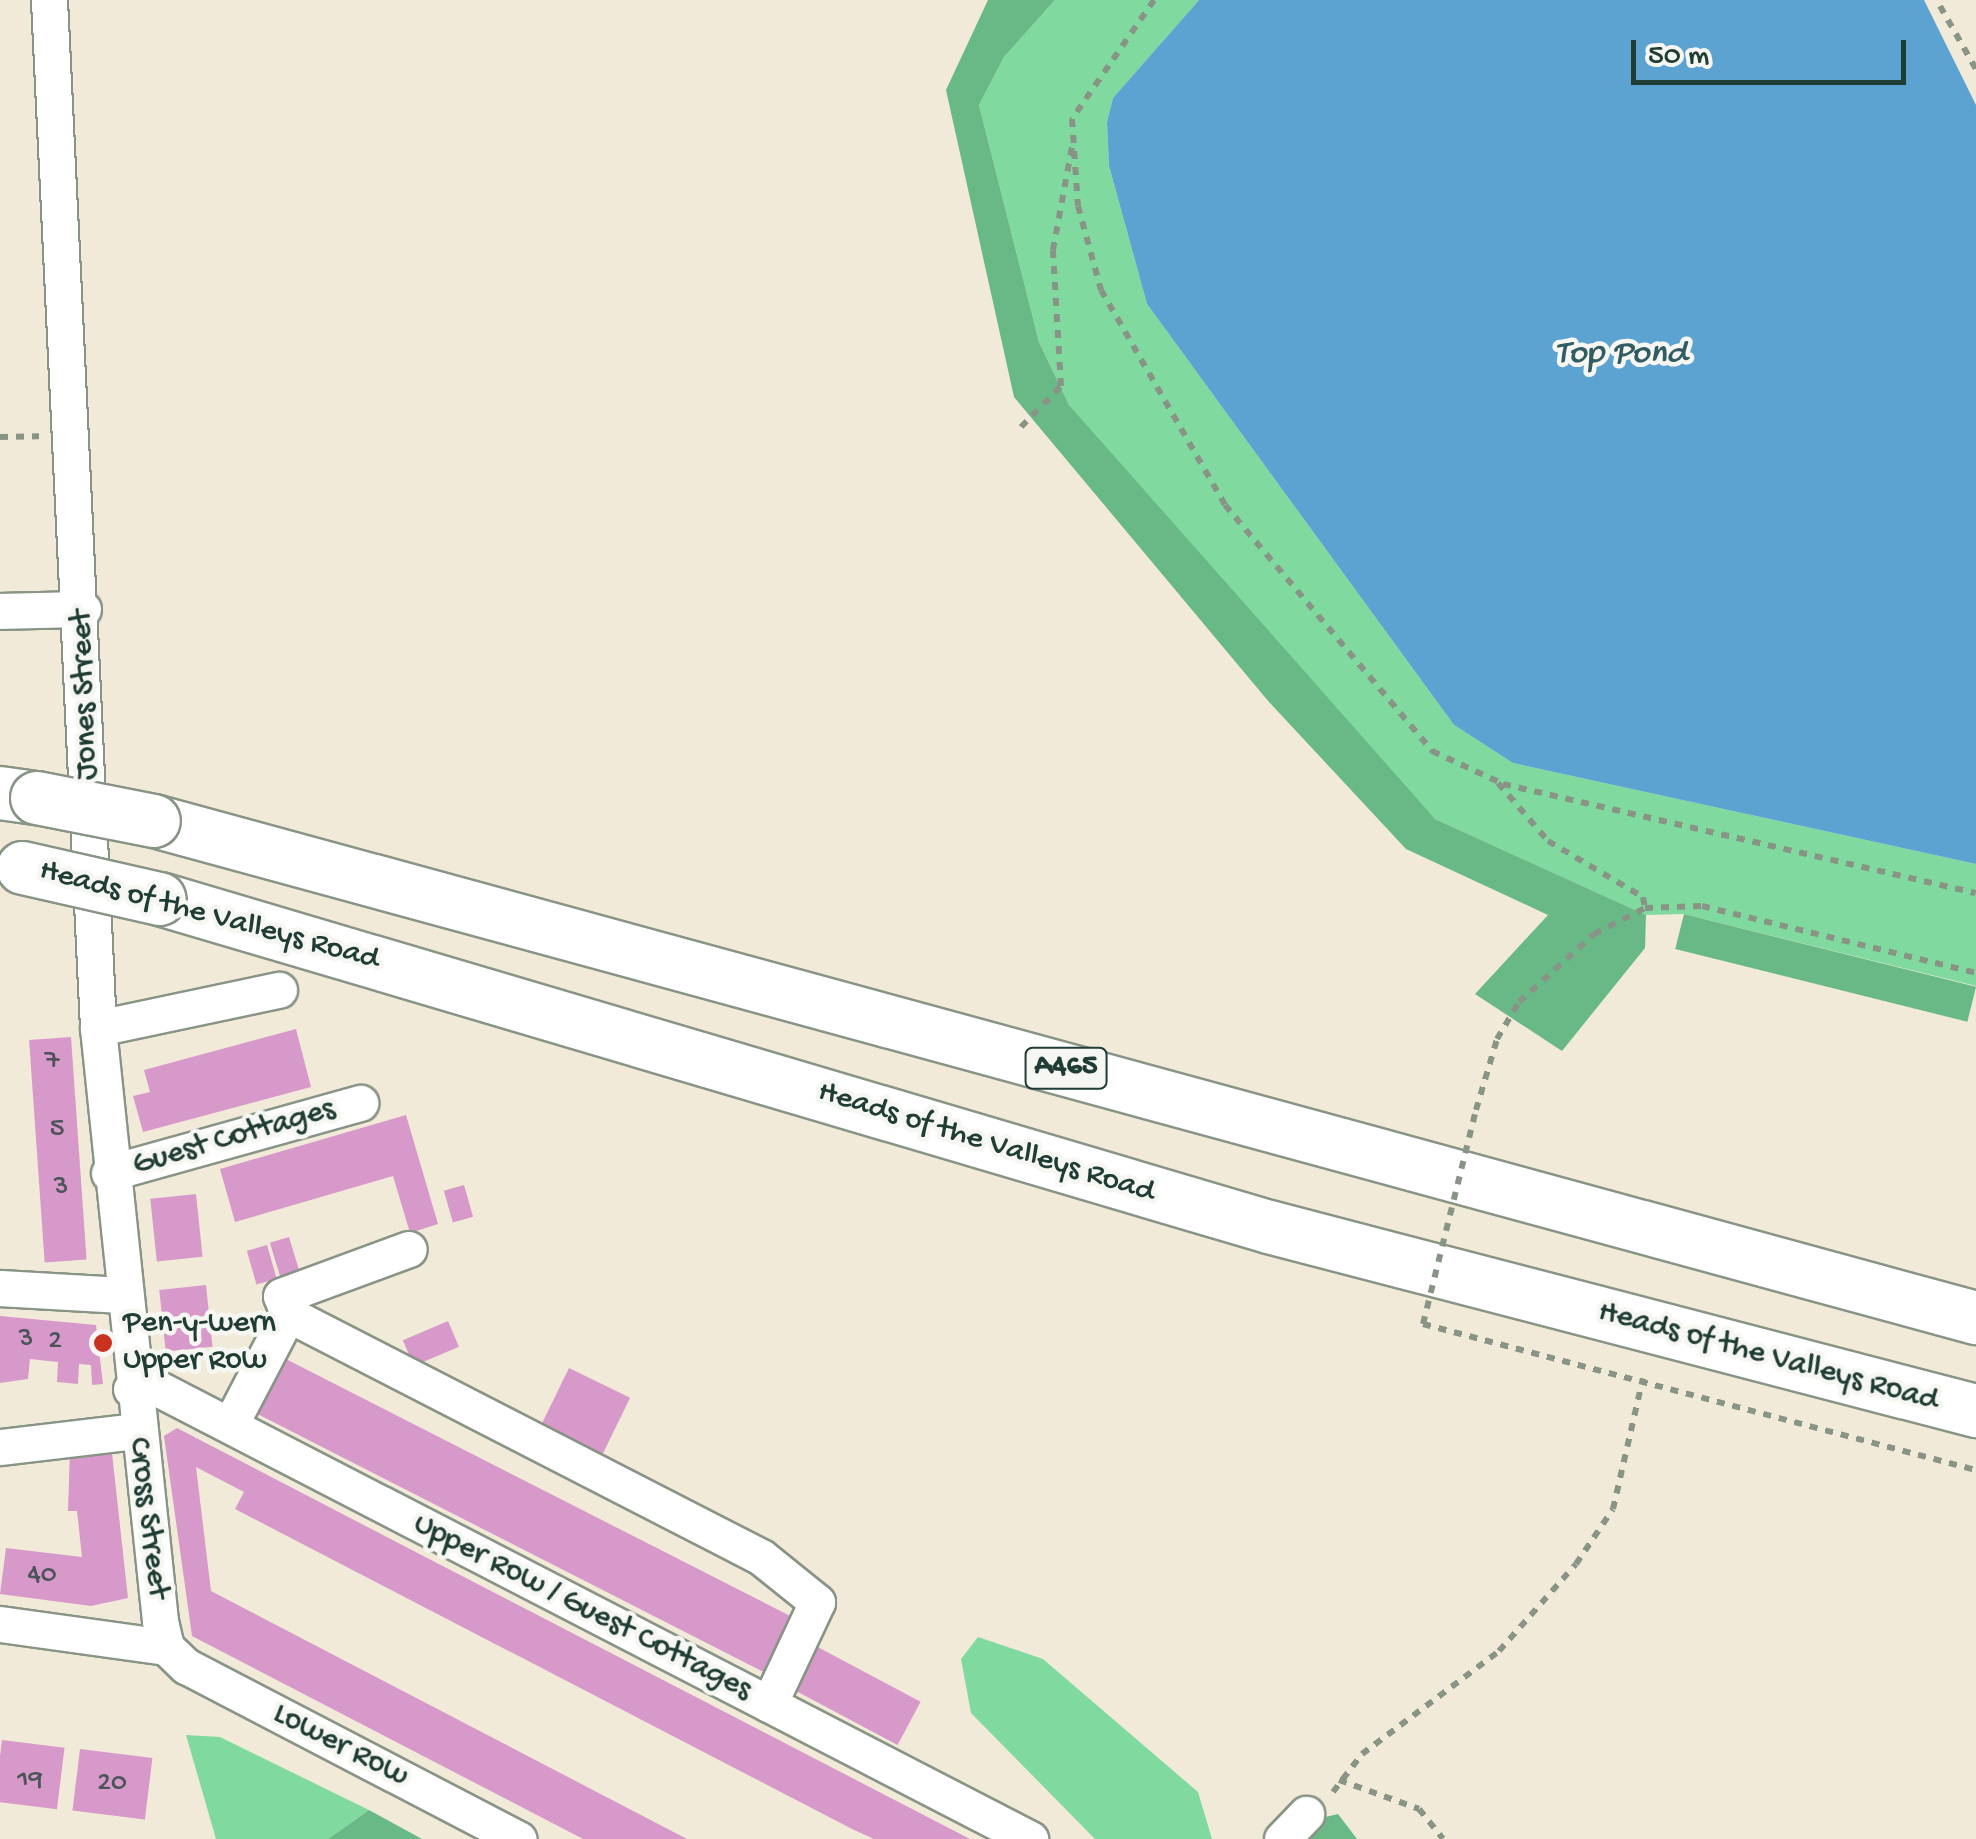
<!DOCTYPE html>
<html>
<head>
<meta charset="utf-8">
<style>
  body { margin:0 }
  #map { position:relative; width:1976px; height:1839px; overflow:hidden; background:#f2ead9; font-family:"Gochi Hand",sans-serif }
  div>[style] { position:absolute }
  .green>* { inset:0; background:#80d99f }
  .forest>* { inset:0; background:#68b986; transform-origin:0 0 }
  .water>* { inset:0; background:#5ca3d2 }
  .building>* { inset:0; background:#d799c9; transform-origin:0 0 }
  .path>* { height:6px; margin-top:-3px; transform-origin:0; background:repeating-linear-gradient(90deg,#889486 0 8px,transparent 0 16px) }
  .roads { filter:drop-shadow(2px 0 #889486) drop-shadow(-2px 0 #889486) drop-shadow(0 2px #889486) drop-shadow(0 -2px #889486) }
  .minor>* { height:35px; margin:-17.5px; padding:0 17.5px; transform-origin:17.5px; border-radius:17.5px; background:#fff }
  .highway>* { height:52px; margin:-26px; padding:0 26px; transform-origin:26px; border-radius:26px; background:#fff }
  .path-bridge>* { height:6px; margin-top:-3px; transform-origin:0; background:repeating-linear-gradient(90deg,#889486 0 8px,transparent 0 16px) }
  .bridges { filter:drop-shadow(2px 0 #889486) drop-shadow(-2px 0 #889486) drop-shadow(0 2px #889486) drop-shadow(0 -2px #889486) }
  .highway-bridge>* { height:52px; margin:-26px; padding:0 26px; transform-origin:26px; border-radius:26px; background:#fff }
  .dots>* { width:28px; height:28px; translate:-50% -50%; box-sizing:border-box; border:5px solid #f6f6f2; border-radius:50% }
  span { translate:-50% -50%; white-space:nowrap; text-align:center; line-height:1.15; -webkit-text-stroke:9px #f6f6f2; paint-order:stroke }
  .number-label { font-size:28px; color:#4d5459 }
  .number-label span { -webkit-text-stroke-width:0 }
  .shield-label span { padding:2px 8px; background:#f6f6f2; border:2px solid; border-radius:8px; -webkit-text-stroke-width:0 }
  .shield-label { font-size:30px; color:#1f3d34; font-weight:700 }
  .street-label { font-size:32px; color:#1f3d34 }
  .poi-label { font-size:32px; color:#1f3d34 }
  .left { translate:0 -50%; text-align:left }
  .water-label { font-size:35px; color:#315c63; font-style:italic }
  .scale { position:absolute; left:1631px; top:40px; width:275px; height:45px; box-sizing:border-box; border:5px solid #1f3d34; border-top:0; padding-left:12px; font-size:30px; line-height:35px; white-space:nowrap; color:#1f3d34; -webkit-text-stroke:8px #f6f6f2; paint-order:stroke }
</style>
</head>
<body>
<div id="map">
  <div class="green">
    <div style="clip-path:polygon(1055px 0,1199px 0,1113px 98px,1107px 122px,1109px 166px,1147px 304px,1454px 725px,1513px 763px,1976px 864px,1976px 986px,1684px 914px,1646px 915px,1435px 819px,1325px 704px,1069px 405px,1039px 342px,979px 105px,1004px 57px)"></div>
    <div style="clip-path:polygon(978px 1637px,1043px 1659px,1198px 1792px,1212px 1839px,1095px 1839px,971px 1713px,961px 1659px)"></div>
    <div style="clip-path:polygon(186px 1735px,220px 1737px,369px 1810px,328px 1839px,216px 1839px)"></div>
  </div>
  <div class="forest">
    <div style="clip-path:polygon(988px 0,1055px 0,1004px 57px,979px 105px,1039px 342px,1069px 405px,1435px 819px,1646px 915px,1645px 948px,1562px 1051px,1475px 994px,1548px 915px,1406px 849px,1269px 702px,1014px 397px,946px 90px)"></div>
    <div style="left:1684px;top:914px;width:301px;height:36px;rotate:14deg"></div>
    <div style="clip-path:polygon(369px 1810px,422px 1839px,328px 1839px)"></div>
    <div style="clip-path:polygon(1338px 1814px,1357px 1839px,1301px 1839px,1321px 1818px)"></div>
  </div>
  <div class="water">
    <div style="clip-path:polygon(1199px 0,1924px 0,1976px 105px,1976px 864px,1513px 763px,1454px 725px,1147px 304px,1109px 166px,1107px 122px,1113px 98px)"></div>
  </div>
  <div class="building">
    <div style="clip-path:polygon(296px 1029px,311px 1087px,143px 1132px,133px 1096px,150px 1092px,144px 1070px)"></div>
    <div style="left:71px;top:1037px;width:223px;height:42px;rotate:86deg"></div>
    <div style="clip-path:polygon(406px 1115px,438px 1224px,410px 1233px,393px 1176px,235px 1222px,220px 1169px)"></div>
    <div style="left:464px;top:1185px;width:33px;height:21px;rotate:74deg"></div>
    <div style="left:196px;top:1194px;width:63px;height:46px;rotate:84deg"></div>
    <div style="left:289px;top:1237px;width:37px;height:20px;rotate:73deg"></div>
    <div style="left:267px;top:1245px;width:35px;height:21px;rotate:74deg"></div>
    <div style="left:206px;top:1285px;width:62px;height:47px;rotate:84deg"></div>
    <div style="clip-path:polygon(0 1316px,96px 1325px,103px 1384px,92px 1385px,91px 1365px,79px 1364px,78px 1384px,57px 1382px,58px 1362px,30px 1359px,28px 1379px,0 1383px)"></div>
    <div style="left:448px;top:1321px;width:28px;height:49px;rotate:67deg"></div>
    <div style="left:280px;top:1356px;width:583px;height:62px;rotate:27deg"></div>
    <div style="left:569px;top:1368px;width:68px;height:64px;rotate:26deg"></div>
    <div style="clip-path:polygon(177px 1428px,433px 1561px,970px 1839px,874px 1839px,852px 1829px,235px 1509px,244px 1492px,196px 1467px,211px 1591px,687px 1839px,583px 1839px,192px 1636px,164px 1436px)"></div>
    <div style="clip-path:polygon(111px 1444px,128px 1598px,91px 1606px,0 1594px,6px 1548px,82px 1557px,77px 1511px,68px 1511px,70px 1449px)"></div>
    <div style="left:812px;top:1644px;width:123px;height:49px;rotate:28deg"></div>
    <div style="left:2px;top:1740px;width:63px;height:62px;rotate:7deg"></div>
    <div style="left:80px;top:1749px;width:73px;height:62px;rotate:7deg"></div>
  </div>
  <div class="path">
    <div style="left:1154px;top:0;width:145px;rotate:124.6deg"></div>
    <div style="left:1072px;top:119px;width:87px;rotate:86.1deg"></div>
    <div style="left:1078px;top:206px;width:87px;rotate:74.7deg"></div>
    <div style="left:1101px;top:290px;width:248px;rotate:60deg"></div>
    <div style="left:1225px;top:505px;width:322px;rotate:49.9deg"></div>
    <div style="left:1432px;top:751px;width:78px;rotate:24.9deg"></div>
    <div style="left:1503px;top:784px;width:485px;rotate:13deg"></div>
    <div style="left:1940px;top:6px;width:73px;rotate:60.3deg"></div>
    <div style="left:1021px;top:427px;width:57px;rotate:-45.7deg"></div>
    <div style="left:1061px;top:386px;width:136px;rotate:-93.4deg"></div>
    <div style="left:1053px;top:250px;width:106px;rotate:-79.6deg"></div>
    <div style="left:0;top:437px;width:39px;rotate:-1deg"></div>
    <div style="left:1498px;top:783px;width:77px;rotate:49.2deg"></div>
    <div style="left:1548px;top:841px;width:110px;rotate:30.5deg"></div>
    <div style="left:1643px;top:897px;width:11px;rotate:80deg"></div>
    <div style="left:1476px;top:1110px;width:74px;rotate:-73.5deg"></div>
    <div style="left:1497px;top:1039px;width:43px;rotate:-59.3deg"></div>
    <div style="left:1519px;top:1002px;width:101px;rotate:-42.2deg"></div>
    <div style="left:1594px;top:934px;width:57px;rotate:-27deg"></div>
    <div style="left:1645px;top:908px;width:57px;rotate:-2deg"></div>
    <div style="left:1702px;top:906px;width:282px;rotate:13.7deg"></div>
    <div style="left:1423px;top:1324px;width:572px;rotate:14.79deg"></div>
    <div style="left:1339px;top:1780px;width:85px;rotate:19.9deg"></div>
    <div style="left:1419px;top:1809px;width:38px;rotate:51deg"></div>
    <div style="left:1333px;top:1792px;width:48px;rotate:-52.7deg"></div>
    <div style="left:1362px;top:1754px;width:171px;rotate:-36.9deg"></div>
    <div style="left:1499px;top:1651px;width:116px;rotate:-48.5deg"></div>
    <div style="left:1576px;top:1564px;width:66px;rotate:-56.1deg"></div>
    <div style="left:1613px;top:1509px;width:134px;rotate:-77.1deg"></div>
  </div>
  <div class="roads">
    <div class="minor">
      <div style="left:49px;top:0;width:1029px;rotate:87.27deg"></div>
      <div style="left:98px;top:1028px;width:596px;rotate:84.03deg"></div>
      <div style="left:160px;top:1621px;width:27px;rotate:77deg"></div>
      <div style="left:166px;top:1647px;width:28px;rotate:44deg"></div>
      <div style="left:186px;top:1666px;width:375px;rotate:27.5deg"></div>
      <div style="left:0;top:611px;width:83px;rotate:-1.4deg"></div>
      <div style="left:98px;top:1028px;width:185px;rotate:-11.9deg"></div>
      <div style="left:109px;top:1173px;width:261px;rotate:-15.6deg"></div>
      <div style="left:0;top:1288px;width:122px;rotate:3.3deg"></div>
      <div style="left:288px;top:1314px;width:19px;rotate:-111deg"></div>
      <div style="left:281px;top:1296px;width:136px;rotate:-20.2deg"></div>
      <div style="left:131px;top:1389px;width:26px;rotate:-2deg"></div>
      <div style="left:157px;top:1388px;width:983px;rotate:27.32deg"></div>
      <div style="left:230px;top:1425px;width:125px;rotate:-62.4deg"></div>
      <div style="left:288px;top:1314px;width:532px;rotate:27.19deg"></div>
      <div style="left:761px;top:1557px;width:72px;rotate:38.8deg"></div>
      <div style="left:817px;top:1602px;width:113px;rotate:115.2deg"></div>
      <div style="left:0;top:1447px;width:137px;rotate:-6.7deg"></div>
      <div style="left:0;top:1624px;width:168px;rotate:7.9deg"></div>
      <div style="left:1282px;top:1839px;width:35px;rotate:-46deg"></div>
    </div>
    <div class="highway">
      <div style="left:0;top:793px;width:37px;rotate:8deg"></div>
      <div style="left:154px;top:821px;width:1889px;rotate:15.26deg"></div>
      <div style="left:160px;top:899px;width:1156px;rotate:16.48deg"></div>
      <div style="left:1269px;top:1227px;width:731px;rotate:14.59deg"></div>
    </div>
  </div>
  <div class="path-bridge">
    <div style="left:1423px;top:1324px;width:220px;rotate:-76.1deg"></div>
  </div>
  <div class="bridges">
    <div class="highway-bridge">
      <div style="left:37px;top:798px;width:119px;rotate:11.1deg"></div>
      <div style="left:23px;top:868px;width:140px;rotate:12.8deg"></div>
    </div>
  </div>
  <div class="dots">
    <div style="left:103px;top:1343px;background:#c8321e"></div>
  </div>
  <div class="number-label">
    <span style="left:52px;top:1062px">7</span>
    <span style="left:57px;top:1130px">5</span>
    <span style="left:61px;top:1188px">3</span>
    <span style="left:26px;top:1340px">3</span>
    <span style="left:55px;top:1342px">2</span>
    <span style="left:42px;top:1576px">40</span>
    <span style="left:30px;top:1781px">19</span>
    <span style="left:112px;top:1784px">20</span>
  </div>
  <div class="shield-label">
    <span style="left:1066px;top:1068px">A465</span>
  </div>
  <div class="street-label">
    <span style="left:86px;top:695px;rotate:-92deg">Jones Street</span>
    <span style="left:209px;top:916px;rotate:15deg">Heads of the Valleys Road</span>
    <span style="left:234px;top:1138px;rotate:-16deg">Guest Cottages</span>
    <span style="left:986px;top:1143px;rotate:17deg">Heads of the Valleys Road</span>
    <span style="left:1768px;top:1357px;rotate:15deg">Heads of the Valleys Road</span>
    <span style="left:147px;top:1518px;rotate:83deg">Cross Street</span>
    <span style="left:582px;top:1608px;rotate:27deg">Upper Row / Guest Cottages</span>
    <span style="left:340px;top:1746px;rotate:27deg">Lower Row</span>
  </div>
  <div class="poi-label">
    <span class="left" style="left:123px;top:1343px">Pen-y-wern<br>Upper Row</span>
  </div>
  <div class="water-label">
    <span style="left:1621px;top:355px">Top Pond</span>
  </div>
  <div class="scale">50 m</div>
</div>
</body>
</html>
